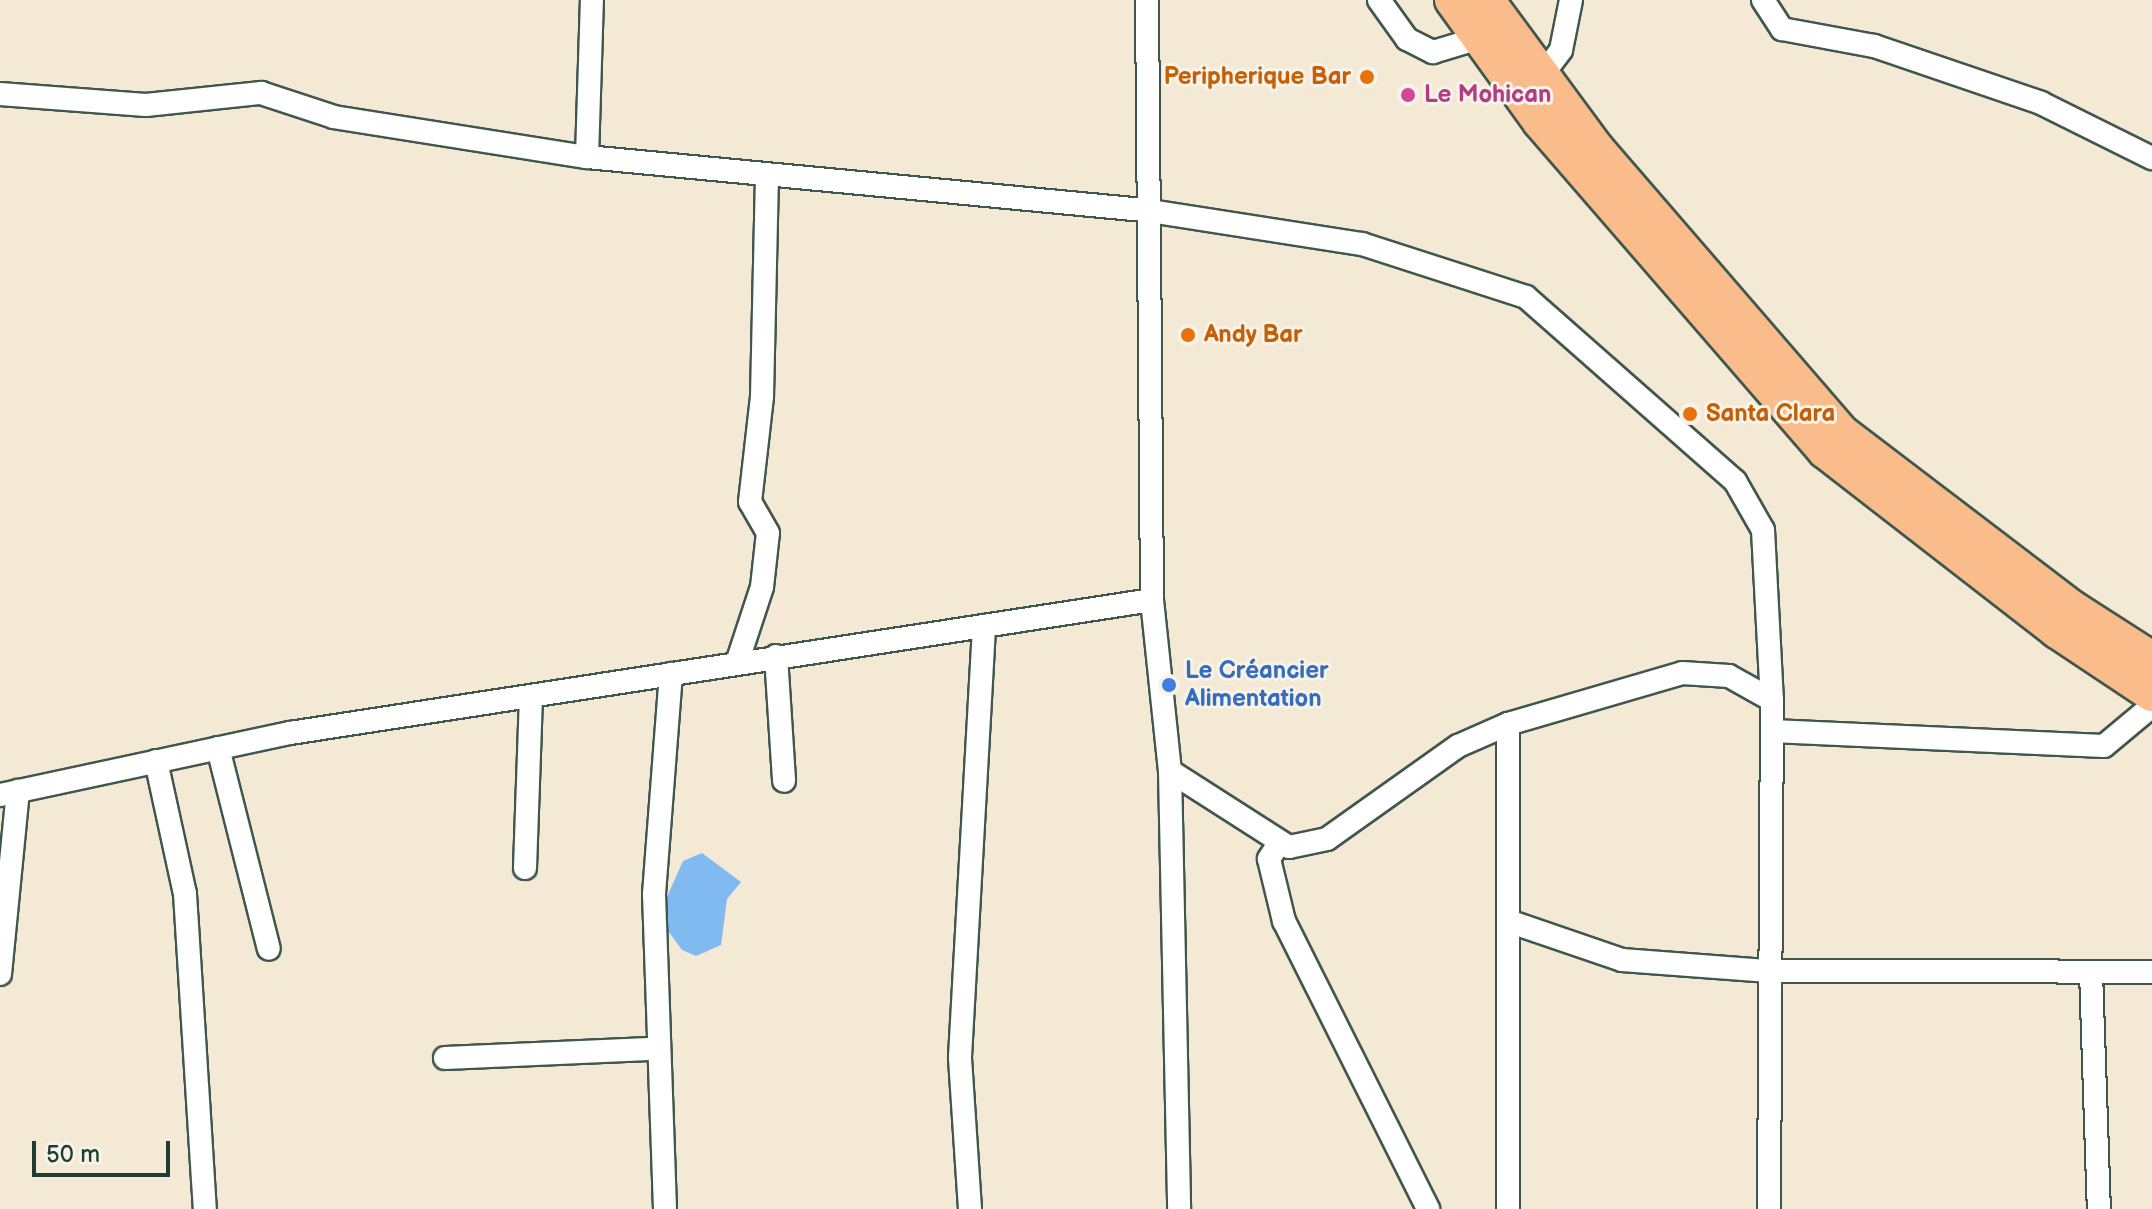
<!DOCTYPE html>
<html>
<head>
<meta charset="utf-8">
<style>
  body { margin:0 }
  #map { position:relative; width:2152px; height:1209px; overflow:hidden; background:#f4e9d5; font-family:"Balsamiq Sans",sans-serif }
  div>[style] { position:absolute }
  .water>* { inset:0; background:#81b9f1 }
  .roads { filter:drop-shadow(2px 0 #3f574c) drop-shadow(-2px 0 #3f574c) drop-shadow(0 2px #3f574c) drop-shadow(0 -2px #3f574c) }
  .street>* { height:22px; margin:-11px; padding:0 11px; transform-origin:11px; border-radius:11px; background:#fff }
  .primary>* { height:34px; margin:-17px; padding:0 17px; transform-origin:17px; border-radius:17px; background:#f9bc8a }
  .dots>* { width:22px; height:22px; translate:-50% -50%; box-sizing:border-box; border:4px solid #f7f3e8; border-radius:50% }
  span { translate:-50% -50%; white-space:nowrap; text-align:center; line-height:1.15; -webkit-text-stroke:6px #f7f3e8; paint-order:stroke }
  .food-label { font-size:24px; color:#c56008; font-weight:700 }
  .right { translate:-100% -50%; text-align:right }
  .left { translate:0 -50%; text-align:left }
  .hotel-label { font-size:24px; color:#b23c85; font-weight:700 }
  .shop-label { font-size:24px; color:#366cbe; font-weight:700 }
  .scale { position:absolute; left:32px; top:1141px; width:138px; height:36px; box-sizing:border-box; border:4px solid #1f3d34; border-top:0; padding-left:10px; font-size:24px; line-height:28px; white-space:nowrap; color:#1f3d34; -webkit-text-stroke:6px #f7f3e8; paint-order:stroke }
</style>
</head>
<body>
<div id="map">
  <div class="water">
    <div style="clip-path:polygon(702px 853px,741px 882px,727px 899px,721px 945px,696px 956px,682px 950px,658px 917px,683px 861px)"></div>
  </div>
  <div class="roads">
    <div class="street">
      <div style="left:1147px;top:0;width:600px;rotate:89.52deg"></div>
      <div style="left:1152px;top:600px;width:172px;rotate:84deg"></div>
      <div style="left:1170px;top:771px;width:438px;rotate:88.8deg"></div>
      <div style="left:1379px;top:0;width:48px;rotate:54.3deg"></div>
      <div style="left:1407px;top:39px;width:29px;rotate:27deg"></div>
      <div style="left:1433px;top:52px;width:45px;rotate:-16.8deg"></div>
      <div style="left:1763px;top:0;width:35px;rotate:57deg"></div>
      <div style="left:1782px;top:29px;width:94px;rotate:10.5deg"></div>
      <div style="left:1874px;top:46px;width:176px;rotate:18.8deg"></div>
      <div style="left:2041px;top:103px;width:124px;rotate:26.4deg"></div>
      <div style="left:1540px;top:78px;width:35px;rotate:-53deg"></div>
      <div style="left:1561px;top:50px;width:51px;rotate:-78.7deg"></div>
      <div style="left:0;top:94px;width:146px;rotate:4.3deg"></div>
      <div style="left:146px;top:105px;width:116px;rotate:-6deg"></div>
      <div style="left:261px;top:93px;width:77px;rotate:18.2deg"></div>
      <div style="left:334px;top:117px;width:256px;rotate:9deg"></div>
      <div style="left:587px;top:157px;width:560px;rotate:5.44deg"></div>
      <div style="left:1144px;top:210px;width:221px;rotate:8.9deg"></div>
      <div style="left:1362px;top:244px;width:172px;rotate:17.9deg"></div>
      <div style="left:1526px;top:297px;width:278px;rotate:41.4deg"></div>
      <div style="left:1735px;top:481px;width:56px;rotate:60.3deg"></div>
      <div style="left:1763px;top:530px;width:170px;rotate:87deg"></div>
      <div style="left:1772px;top:700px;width:509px;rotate:90.34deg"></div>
      <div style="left:587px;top:157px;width:157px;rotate:-88.2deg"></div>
      <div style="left:776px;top:656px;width:125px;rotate:86.3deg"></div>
      <div style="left:737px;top:663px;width:80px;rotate:-71.8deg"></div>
      <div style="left:762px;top:587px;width:54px;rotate:-83.7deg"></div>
      <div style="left:768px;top:533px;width:36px;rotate:-120deg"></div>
      <div style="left:750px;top:502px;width:107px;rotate:-83.5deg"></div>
      <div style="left:762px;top:396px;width:222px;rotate:-88.7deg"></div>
      <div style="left:1508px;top:724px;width:485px;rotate:90deg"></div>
      <div style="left:1772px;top:731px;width:332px;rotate:2.6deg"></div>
      <div style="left:2104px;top:746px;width:62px;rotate:-39.8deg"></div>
      <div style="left:218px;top:748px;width:207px;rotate:75.8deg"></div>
      <div style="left:156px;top:761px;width:136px;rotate:77.7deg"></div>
      <div style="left:185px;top:894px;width:316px;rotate:86.4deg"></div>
      <div style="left:1170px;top:771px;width:141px;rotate:32.6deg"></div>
      <div style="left:1289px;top:847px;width:39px;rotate:-12deg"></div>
      <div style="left:1327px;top:839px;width:161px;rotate:-35.4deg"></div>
      <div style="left:1458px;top:746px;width:55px;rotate:-23.7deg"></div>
      <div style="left:1508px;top:724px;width:181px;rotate:-16.3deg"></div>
      <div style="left:1682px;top:673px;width:47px;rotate:3.7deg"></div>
      <div style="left:1729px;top:676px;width:49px;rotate:29.2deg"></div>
      <div style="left:0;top:795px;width:297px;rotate:-12.1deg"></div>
      <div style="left:290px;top:733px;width:872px;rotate:-8.77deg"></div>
      <div style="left:1279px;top:843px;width:19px;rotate:122deg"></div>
      <div style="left:1269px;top:859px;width:64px;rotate:76.4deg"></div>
      <div style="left:1284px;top:921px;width:322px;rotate:63.4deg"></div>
      <div style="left:525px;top:868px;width:172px;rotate:-88deg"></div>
      <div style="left:1511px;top:922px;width:117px;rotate:18.9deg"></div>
      <div style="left:1622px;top:960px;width:148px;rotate:4.3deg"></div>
      <div style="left:1770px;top:971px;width:382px;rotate:0.1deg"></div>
      <div style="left:2091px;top:972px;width:237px;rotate:88.1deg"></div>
      <div style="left:0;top:974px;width:184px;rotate:-84.4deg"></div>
      <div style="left:445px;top:1058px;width:210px;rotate:-2.5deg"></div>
      <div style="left:665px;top:1209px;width:315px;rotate:-92deg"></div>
      <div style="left:654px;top:894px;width:221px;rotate:-85.6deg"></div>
      <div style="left:970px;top:1209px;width:152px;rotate:-93.8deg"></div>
      <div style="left:960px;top:1057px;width:432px;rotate:-86.8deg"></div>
    </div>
    <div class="primary">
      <div style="left:1452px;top:0;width:150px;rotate:54.2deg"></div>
      <div style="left:1540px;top:122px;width:435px;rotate:49.1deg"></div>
      <div style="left:1825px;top:451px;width:294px;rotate:37.8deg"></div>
      <div style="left:2057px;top:631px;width:114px;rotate:33.6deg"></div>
      <div style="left:1487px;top:0;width:185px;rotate:53.6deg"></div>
      <div style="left:1597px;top:149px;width:372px;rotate:49.2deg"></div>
      <div style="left:1840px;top:431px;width:294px;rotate:37.3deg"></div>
      <div style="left:2074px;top:609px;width:93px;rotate:32.7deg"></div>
    </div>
  </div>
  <div class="dots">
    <div style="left:1367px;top:77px;background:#e8710a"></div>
    <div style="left:1408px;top:95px;background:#d1479c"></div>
    <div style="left:1188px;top:335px;background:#e8710a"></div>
    <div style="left:1690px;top:414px;background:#e8710a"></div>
    <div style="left:1169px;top:685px;background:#3f7fe0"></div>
  </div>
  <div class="food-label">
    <span class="right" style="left:1351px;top:77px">Peripherique Bar</span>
    <span class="left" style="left:1204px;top:335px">Andy Bar</span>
    <span class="left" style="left:1706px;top:414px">Santa Clara</span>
  </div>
  <div class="hotel-label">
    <span class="left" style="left:1424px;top:95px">Le Mohican</span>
  </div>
  <div class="shop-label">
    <span class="left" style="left:1185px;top:685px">Le Créancier<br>Alimentation</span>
  </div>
  <div class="scale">50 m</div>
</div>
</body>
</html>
